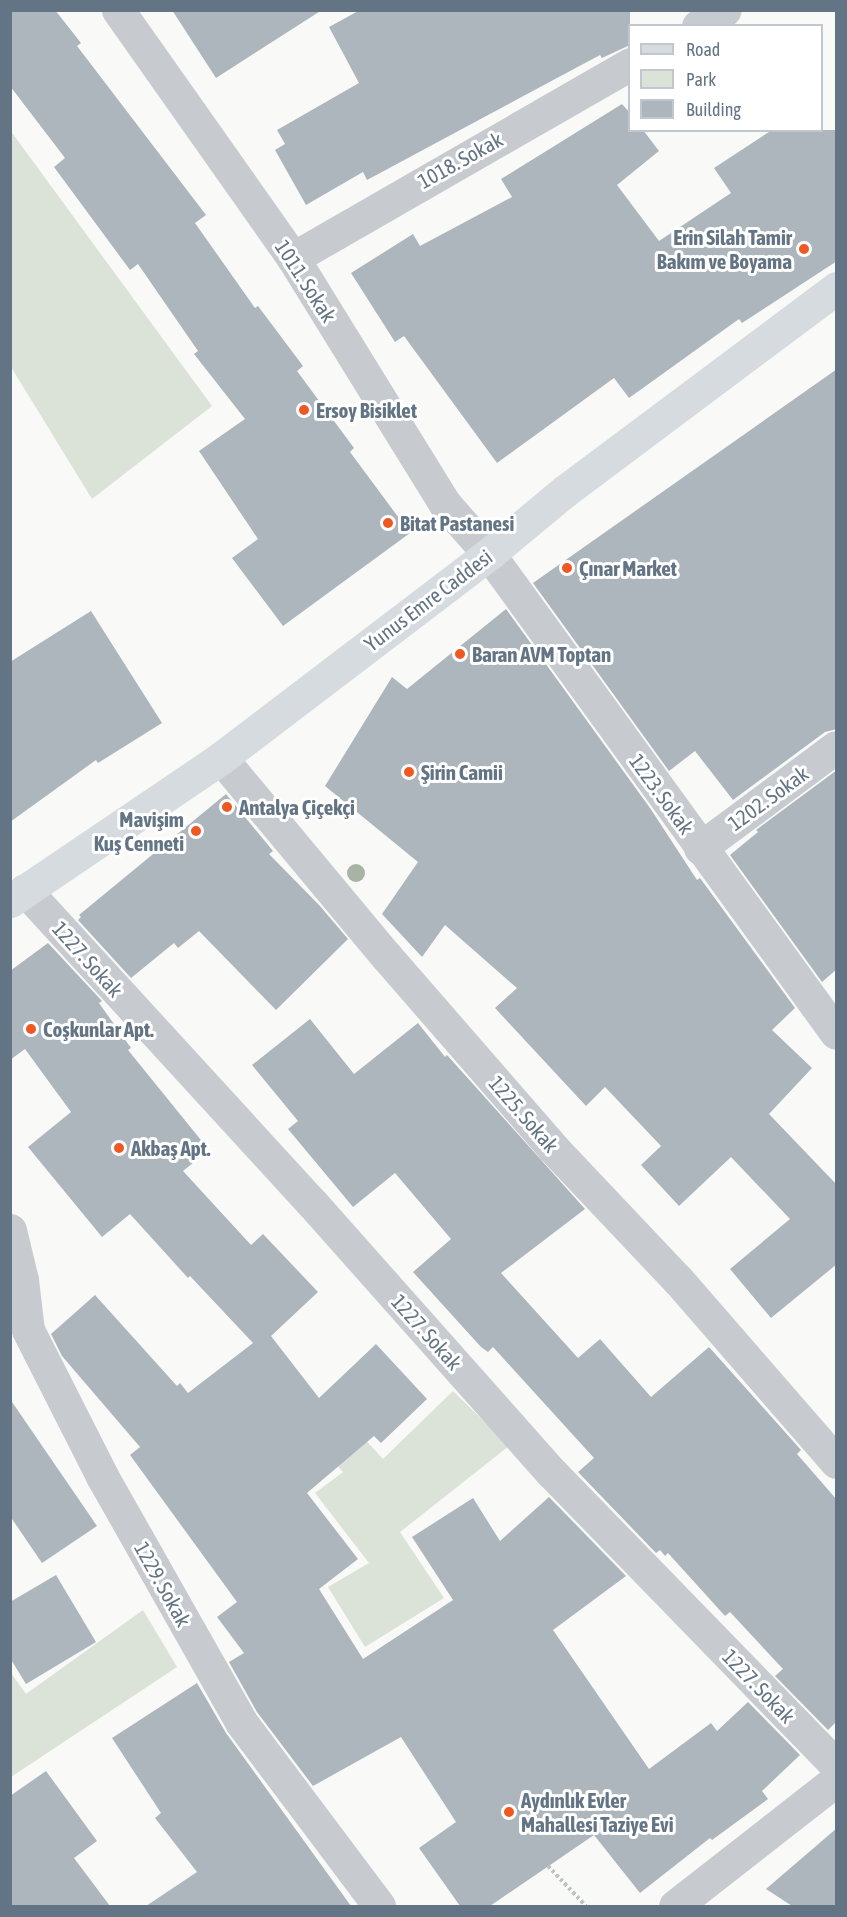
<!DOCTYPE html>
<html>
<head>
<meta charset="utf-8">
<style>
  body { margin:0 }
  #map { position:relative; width:847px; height:1917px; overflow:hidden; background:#f9f9f7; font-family:"Asap Condensed",sans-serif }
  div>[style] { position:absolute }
  .green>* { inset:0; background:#dbe2d8 }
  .building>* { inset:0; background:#adb6bc }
  .path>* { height:4px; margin-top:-2px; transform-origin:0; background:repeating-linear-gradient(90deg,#c0c3c5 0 3px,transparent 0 6px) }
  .minor>* { height:33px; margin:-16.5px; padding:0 16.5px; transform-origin:16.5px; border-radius:16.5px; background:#c7cbcf }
  .tertiary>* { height:33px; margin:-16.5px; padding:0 16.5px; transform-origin:16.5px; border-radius:16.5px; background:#c7cbcf }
  .secondary>* { height:33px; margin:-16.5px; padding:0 16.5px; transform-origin:16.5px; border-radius:16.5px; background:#d6dbdf }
  .trees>* { width:18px; height:18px; margin:-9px; border-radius:50%; background:#a8b3a5 }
  .dots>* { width:16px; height:16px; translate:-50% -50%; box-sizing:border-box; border:3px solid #fff; border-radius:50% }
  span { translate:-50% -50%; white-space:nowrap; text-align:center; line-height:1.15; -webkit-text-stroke:6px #fff; paint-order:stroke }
  .street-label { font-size:21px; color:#637484 }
  .poi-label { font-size:21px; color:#637484; font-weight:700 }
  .right { translate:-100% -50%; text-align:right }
  .left { translate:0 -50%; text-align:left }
  .frame { position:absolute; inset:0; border:12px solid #637484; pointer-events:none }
  .legend { position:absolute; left:628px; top:24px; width:195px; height:108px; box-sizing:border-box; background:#fff; border:2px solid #c1c7ce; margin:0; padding:8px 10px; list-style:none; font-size:18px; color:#637484 }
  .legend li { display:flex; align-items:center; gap:12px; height:30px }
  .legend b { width:30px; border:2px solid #c1c7ce }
</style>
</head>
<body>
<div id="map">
  <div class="green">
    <div style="clip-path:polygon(10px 130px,212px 406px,92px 499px,11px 367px)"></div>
    <div style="clip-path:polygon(453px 1391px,509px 1446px,400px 1532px,444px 1598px,365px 1647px,328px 1587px,369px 1563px,315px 1493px,343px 1472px,318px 1444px,346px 1419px,383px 1459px)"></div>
    <div style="clip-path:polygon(143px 1610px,177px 1667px,11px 1777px,11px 1673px,26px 1694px)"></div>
  </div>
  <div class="building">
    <div style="clip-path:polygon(10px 10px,55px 10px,81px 43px,77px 46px,206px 215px,195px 223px,255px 308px,258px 306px,303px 366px,297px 371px,354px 448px,350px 452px,410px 533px,283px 626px,232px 558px,258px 539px,199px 451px,245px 419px,194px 354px,198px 351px,138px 264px,130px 270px,54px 167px,65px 158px,10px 86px)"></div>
    <div style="clip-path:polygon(172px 10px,322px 10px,216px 78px)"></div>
    <div style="clip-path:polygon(360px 10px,630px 10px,630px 45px,602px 58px,600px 55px,367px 180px,363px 172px,306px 205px,275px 150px,285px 144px,277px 130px,359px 83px,329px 27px)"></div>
    <div style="clip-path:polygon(622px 104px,630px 113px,630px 130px,643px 130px,659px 151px,617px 185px,659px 241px,731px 193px,714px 168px,772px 130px,837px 130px,837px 261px,742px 323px,739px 319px,629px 398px,614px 378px,497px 463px,404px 336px,395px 342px,351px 273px,413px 234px,420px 246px,512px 197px,501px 179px)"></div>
    <div style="clip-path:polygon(837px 369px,837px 729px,825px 732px,733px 800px,695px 751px,669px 771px,533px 583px)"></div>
    <div style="clip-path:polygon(506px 609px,650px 808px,697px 880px,700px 878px,795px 1008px,772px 1030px,812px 1068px,769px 1114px,837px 1185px,837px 1264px,771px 1318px,730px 1269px,790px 1219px,731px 1157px,679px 1206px,641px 1165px,661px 1146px,605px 1087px,586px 1106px,495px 1008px,517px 988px,445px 925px,422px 957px,382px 914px,418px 862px,325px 786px,392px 677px,407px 689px)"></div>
    <div style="clip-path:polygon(91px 611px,162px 723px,98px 763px,96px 760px,10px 822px,10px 662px)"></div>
    <div style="clip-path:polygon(837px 770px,837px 969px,822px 982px,730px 855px,758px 832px,756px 830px)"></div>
    <div style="clip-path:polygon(226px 794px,273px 851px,269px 854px,320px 906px,348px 939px,276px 1010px,199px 931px,178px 948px,174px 943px,131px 978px,78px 920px,81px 917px,79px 915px)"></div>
    <div style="clip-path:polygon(48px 943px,102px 1001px,99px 1003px,131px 1048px,128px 1050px,209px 1150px,183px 1171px,251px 1245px,263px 1234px,318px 1292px,271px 1336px,319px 1398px,376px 1344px,427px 1399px,381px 1443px,374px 1436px,307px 1493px,358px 1559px,319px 1589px,363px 1659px,453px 1600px,412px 1537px,473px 1498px,500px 1541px,549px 1497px,626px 1576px,553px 1630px,649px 1769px,711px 1723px,717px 1731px,748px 1702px,800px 1755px,762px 1791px,768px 1799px,712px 1840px,710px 1838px,640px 1893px,594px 1835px,490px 1906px,460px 1906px,419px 1848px,456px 1822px,401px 1737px,313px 1786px,257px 1712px,229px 1662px,244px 1653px,217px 1617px,237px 1602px,130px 1455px,140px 1447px,62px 1356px,51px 1334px,95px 1295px,177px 1386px,180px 1383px,188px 1393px,253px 1343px,190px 1276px,188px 1278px,130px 1214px,102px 1237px,28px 1147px,71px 1112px,25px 1049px,10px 1060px,10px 971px)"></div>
    <div style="clip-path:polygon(310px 1019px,354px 1074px,418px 1023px,445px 1057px,447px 1055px,585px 1209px,501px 1273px,578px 1358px,600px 1339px,651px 1397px,709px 1347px,801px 1450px,797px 1454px,837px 1500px,837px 1721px,828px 1730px,775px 1676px,783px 1669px,730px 1612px,725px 1616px,668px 1553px,665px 1556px,660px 1550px,656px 1553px,578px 1472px,594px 1458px,493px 1347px,488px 1352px,481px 1347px,413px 1272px,451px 1239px,395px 1173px,353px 1207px,288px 1129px,298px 1121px,252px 1065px)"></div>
    <div style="clip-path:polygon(10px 1399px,97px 1526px,42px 1563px,10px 1516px)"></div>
    <div style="clip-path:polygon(56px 1575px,96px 1642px,26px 1684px,10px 1658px,10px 1602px)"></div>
    <div style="clip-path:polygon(197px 1683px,226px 1733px,351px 1906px,146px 1906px,197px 1872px,155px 1818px,161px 1813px,112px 1738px)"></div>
    <div style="clip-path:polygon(46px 1771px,97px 1841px,74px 1858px,110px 1906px,10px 1906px,10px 1796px)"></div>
    <div style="clip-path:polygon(837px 1828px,836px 1906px,792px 1906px,766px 1889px)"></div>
  </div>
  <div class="path">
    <div style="left:548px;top:1866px;width:55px;rotate:46.5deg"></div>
  </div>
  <div class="minor">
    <div style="left:118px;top:10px;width:304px;rotate:54.8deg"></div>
    <div style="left:293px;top:258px;width:289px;rotate:58.3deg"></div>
    <div style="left:445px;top:504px;width:67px;rotate:48.7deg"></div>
    <div style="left:489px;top:554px;width:591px;rotate:54.08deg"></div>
    <div style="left:698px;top:26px;width:31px;rotate:-31deg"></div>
    <div style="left:293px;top:258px;width:389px;rotate:-29.9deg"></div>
    <div style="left:221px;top:758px;width:259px;rotate:50.2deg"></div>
    <div style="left:387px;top:957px;width:253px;rotate:49deg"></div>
    <div style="left:553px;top:1148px;width:182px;rotate:46.6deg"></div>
    <div style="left:678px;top:1280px;width:241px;rotate:49deg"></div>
    <div style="left:700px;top:848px;width:169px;rotate:-36.6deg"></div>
    <div style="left:25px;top:890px;width:425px;rotate:47.5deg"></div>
    <div style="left:312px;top:1203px;width:360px;rotate:48.4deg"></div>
    <div style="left:551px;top:1472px;width:409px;rotate:45.8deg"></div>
    <div style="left:10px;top:1230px;width:51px;rotate:76.5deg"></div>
    <div style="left:22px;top:1280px;width:50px;rotate:83.2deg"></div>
    <div style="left:28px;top:1330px;width:164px;rotate:63.1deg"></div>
    <div style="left:102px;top:1476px;width:283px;rotate:60.5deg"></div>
    <div style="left:241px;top:1722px;width:230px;rotate:53.1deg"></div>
  </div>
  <div class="tertiary">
    <div style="left:675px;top:1906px;width:204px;rotate:-38deg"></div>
  </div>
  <div class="secondary">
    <div style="left:10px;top:901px;width:255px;rotate:-34.1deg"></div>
    <div style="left:221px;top:758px;width:337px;rotate:-37.3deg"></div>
    <div style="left:489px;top:554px;width:99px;rotate:-39.7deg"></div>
    <div style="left:565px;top:491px;width:339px;rotate:-36.8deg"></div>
  </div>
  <div class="trees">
    <div style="left:356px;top:873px"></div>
  </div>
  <div class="dots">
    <div style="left:804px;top:249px;background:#ed5823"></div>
    <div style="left:304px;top:410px;background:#ed5823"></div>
    <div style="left:388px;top:523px;background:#ed5823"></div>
    <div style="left:567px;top:568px;background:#ed5823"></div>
    <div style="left:460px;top:654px;background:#ed5823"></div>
    <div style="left:409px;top:772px;background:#ed5823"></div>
    <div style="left:227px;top:807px;background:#ed5823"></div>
    <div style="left:196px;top:831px;background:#ed5823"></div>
    <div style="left:31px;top:1029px;background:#ed5823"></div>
    <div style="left:119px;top:1148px;background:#ed5823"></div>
    <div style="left:509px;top:1812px;background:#ed5823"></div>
  </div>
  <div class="street-label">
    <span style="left:460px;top:160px;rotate:-29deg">1018. Sokak</span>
    <span style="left:306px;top:281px;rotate:57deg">1011. Sokak</span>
    <span style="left:428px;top:600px;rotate:-37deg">Yunus Emre Caddesi</span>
    <span style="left:662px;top:794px;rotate:54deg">1223. Sokak</span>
    <span style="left:768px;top:798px;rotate:-36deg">1202. Sokak</span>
    <span style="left:88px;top:959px;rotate:48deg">1227. Sokak</span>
    <span style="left:524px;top:1114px;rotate:49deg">1225. Sokak</span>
    <span style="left:427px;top:1332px;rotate:48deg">1227. Sokak</span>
    <span style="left:163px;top:1584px;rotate:61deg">1229. Sokak</span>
    <span style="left:759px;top:1686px;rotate:46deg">1227. Sokak</span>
  </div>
  <div class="poi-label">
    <span class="right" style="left:792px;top:249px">Erin Silah Tamir<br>Bakım ve Boyama</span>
    <span class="left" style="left:316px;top:410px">Ersoy Bisiklet</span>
    <span class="left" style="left:400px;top:523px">Bitat Pastanesi</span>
    <span class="left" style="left:579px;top:568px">Çınar Market</span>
    <span class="left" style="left:472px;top:654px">Baran AVM Toptan</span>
    <span class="left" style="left:421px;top:772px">Şirin Camii</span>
    <span class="left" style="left:239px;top:807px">Antalya Çiçekçi</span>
    <span class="right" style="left:184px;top:831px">Mavişim<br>Kuş Cenneti</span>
    <span class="left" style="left:43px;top:1029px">Coşkunlar Apt.</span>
    <span class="left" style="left:131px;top:1148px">Akbaş Apt.</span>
    <span class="left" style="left:521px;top:1812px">Aydınlık Evler<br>Mahallesi Taziye Evi</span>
  </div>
  <div class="frame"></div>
  <ul class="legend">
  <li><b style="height:8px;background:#d6dbdf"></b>Road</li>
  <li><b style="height:16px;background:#dbe2d8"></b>Park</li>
  <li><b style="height:16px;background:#adb6bc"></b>Building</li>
  </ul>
</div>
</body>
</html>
